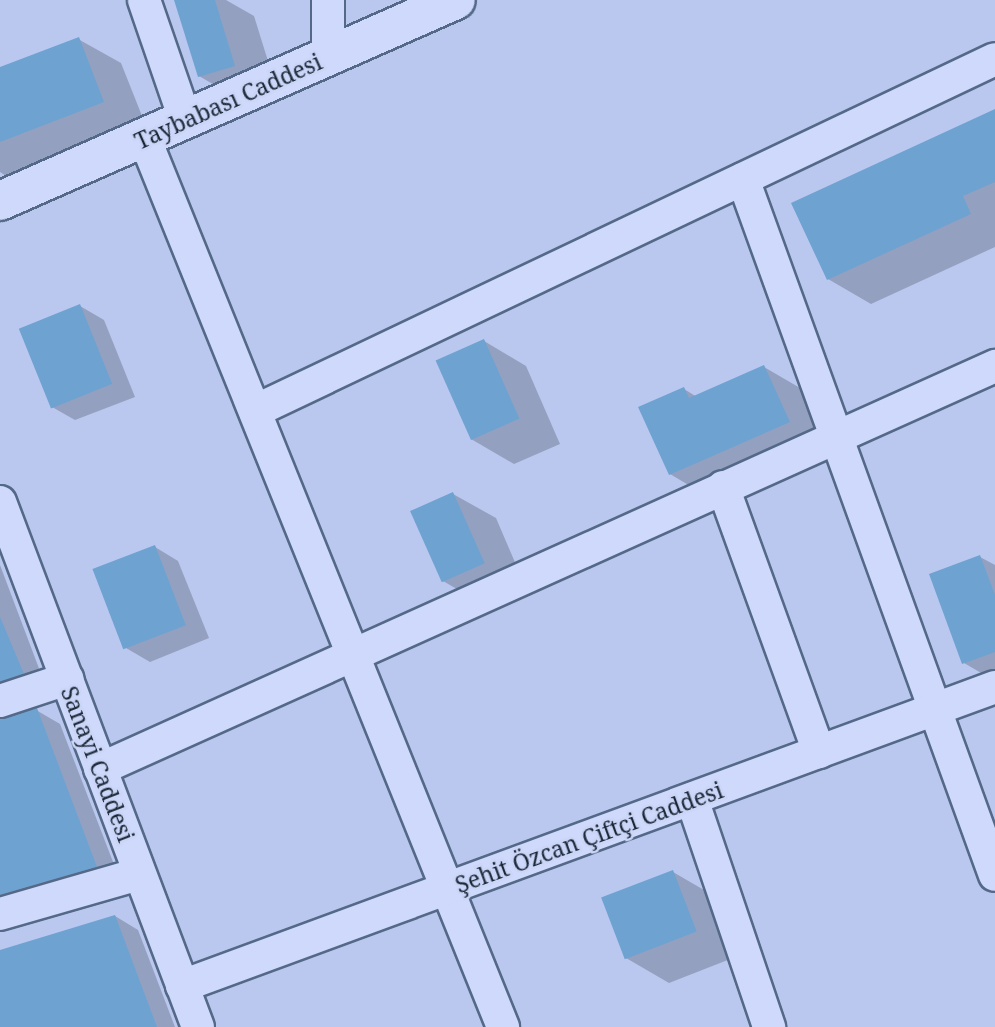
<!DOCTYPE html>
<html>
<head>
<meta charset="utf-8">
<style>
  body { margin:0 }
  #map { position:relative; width:995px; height:1027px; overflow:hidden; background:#bac8f0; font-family:"Noto Serif",serif }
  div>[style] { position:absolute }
  .shadow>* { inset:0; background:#0003 }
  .building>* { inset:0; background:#6da2d1; transform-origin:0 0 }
  .roads { filter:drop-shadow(2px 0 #546988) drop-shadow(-2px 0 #546988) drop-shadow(0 2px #546988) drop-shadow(0 -2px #546988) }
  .minor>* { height:32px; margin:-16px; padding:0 16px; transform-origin:16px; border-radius:16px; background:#ced9fb }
  .tertiary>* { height:38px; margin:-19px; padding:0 19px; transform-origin:19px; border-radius:19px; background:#ced9fb }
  span { translate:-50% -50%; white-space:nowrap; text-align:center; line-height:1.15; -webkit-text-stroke:5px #cad5f7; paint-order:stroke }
  .street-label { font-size:23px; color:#1a2736 }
</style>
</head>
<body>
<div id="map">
  <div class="shadow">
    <div style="clip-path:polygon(184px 0,226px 0,254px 16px,277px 90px,242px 101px,199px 76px)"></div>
    <div style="clip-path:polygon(78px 39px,121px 63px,146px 126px,11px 179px,0 172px,0 69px)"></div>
    <div style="clip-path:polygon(995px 111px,995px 247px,871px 304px,828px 279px)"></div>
    <div style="clip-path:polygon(80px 306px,104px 320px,135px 397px,75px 420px,52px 407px)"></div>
    <div style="clip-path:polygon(484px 341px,526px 366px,560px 444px,514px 464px,471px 439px)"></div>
    <div style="clip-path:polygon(764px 367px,807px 392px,831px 447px,712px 499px,670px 474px,684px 389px,697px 397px)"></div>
    <div style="clip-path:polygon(453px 494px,496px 518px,526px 588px,486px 606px,443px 581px)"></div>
    <div style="clip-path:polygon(155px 547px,178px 561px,209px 638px,150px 662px,126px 648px)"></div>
    <div style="clip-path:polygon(980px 557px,995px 565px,995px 681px,964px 663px)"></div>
    <div style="clip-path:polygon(0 565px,46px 687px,10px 701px,7px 718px,36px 710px,60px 724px,120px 880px,0 925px)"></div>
    <div style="clip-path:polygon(673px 872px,716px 897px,738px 956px,669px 983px,626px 958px)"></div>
    <div style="clip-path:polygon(115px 916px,138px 930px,175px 1027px,0 1027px,0 952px)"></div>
  </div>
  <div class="building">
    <div style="clip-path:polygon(174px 0,215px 0,235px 66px,198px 77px)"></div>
    <div style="clip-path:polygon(79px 37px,104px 102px,0 142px,0 67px)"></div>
    <div style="clip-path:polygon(995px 109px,995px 182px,963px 196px,971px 214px,827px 280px,791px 203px)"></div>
    <div style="left:80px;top:304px;width:86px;height:66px;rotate:68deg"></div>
    <div style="left:484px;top:339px;width:87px;height:53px;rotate:66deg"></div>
    <div style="clip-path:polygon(764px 365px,790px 422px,669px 475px,638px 407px,684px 387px,689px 398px)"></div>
    <div style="left:453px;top:492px;width:78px;height:47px;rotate:66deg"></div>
    <div style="left:155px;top:545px;width:86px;height:67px;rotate:69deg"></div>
    <div style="clip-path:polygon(980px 555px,995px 595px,995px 652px,962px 664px,929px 574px)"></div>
    <div style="clip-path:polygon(0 617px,24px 674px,0 682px)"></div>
    <div style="clip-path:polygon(37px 708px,97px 867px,0 895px,0 719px)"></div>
    <div style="left:673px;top:870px;width:66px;height:77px;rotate:69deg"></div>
    <div style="clip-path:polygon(115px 915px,157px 1027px,0 1027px,0 950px)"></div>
  </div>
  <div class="roads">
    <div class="minor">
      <div style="left:144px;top:0;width:126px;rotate:71deg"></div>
      <div style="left:328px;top:57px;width:57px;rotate:-90deg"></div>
      <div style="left:144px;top:137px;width:960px;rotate:68.03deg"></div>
      <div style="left:743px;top:179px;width:740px;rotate:70.1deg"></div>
      <div style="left:255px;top:411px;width:819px;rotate:-25.44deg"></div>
      <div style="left:723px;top:487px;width:282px;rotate:70.1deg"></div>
      <div style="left:0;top:502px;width:561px;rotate:69.34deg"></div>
      <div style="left:0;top:701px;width:71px;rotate:-18.2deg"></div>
      <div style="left:100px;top:769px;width:982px;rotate:-24.24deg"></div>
      <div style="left:692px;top:799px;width:241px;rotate:71.3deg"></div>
      <div style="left:0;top:914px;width:145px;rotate:-16.1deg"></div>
      <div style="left:182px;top:986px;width:866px;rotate:-20.19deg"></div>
    </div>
    <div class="tertiary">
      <div style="left:0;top:201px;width:498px;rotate:-23.8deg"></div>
    </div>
  </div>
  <div class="street-label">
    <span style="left:228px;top:101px;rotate:-24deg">Taybabası Caddesi</span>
    <span style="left:98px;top:764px;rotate:69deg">Sanayi Caddesi</span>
    <span style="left:589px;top:837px;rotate:-20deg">Şehit Özcan Çiftçi Caddesi</span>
  </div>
</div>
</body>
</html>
